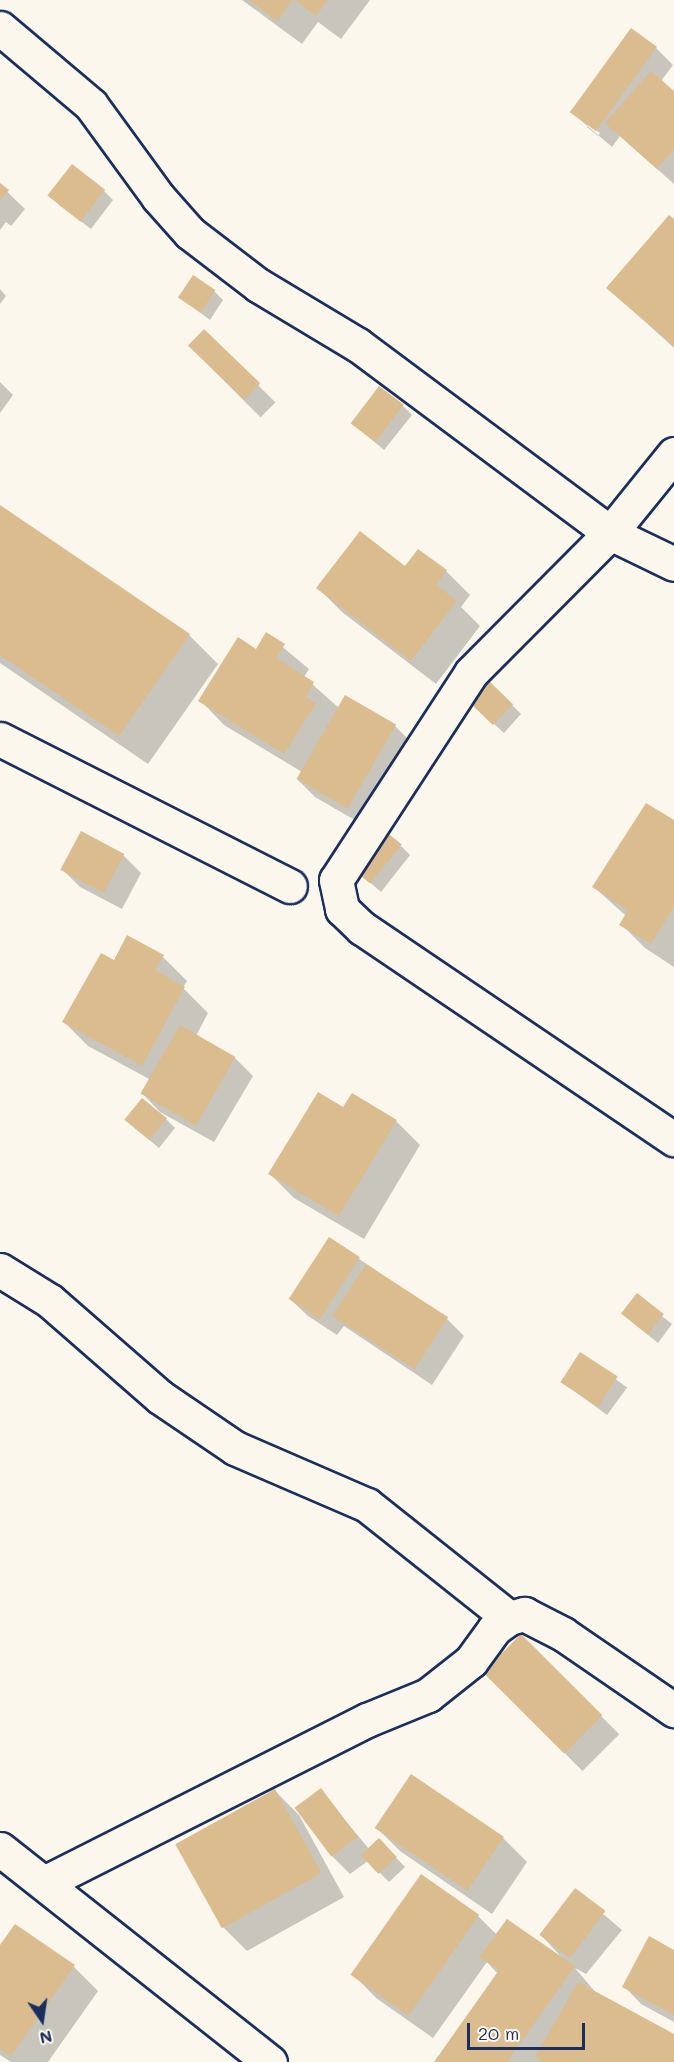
<!DOCTYPE html>
<html>
<head>
<meta charset="utf-8">
<style>
  body { margin:0 }
  #map { position:relative; width:674px; height:2062px; overflow:hidden; background:#fbf7ec; font-family:Mali,sans-serif }
  div>[style] { position:absolute }
  .shadow>* { inset:0; background:#0003; transform-origin:0 0 }
  .building>* { inset:0; background:#dabc8e; transform-origin:0 0 }
  .roads { filter:drop-shadow(2px 0 #1b2f5e) drop-shadow(-2px 0 #1b2f5e) drop-shadow(0 2px #1b2f5e) drop-shadow(0 -2px #1b2f5e) }
  .minor>* { height:33px; margin:-16.5px; padding:0 16.5px; transform-origin:16.5px; border-radius:16.5px; background:#fbf7ec }
  span { translate:-50% -50%; white-space:nowrap; text-align:center; line-height:1.15; -webkit-text-stroke:6px #fbf7ec; paint-order:stroke }
  .north { position:absolute; left:12px; top:1990px; width:60px; height:60px; -webkit-text-stroke:4px #fbf7ec; paint-order:stroke; rotate:167deg; font-size:16px; font-weight:700; line-height:24px; text-align:center; color:#1b2f5e }
  .north::after { content:''; display:block; margin:auto; width:21px; height:27px; background:#1b2f5e; clip-path:polygon(50% 0,100% 100%,50% 72%,0 100%) }
  .scale { position:absolute; left:467px; top:2023px; width:118px; height:27px; box-sizing:border-box; border:3px solid #1b2f5e; border-top:0; padding-left:8px; font-size:18px; line-height:21px; white-space:nowrap; color:#1b2f5e; -webkit-text-stroke:4px #fbf7ec; paint-order:stroke }
</style>
</head>
<body>
<div id="map">
  <div class="shadow">
    <div style="clip-path:polygon(242px 0,370px 0,341px 39px,318px 22px,302px 44px)"></div>
    <div style="clip-path:polygon(evenodd,656px 48px,673px 65px,661px 81px,674px 93px,674px 184px,620px 136px,612px 147px,570px 111px,656px 48px,587px 124px,600px 133px,598px 136px,587px 127px,587px 124px)"></div>
    <div style="clip-path:polygon(0 185px,25px 209px,11px 226px,6px 222px,0 230px)"></div>
    <div style="clip-path:polygon(104px 191px,113px 200px,91px 229px,59px 205px)"></div>
    <div style="clip-path:polygon(674px 221px,674px 348px,608px 288px)"></div>
    <div style="clip-path:polygon(0 289px,6px 296px,0 304px)"></div>
    <div style="clip-path:polygon(214px 291px,223px 300px,210px 320px,179px 297px)"></div>
    <div style="left:204px;top:331px;width:101px;height:21px;rotate:45deg"></div>
    <div style="clip-path:polygon(0 382px,13px 395px,0 413px)"></div>
    <div style="clip-path:polygon(403px 406px,412px 415px,384px 450px,352px 423px)"></div>
    <div style="clip-path:polygon(0 507px,189px 635px,218px 664px,148px 764px,0 663px)"></div>
    <div style="clip-path:polygon(405px 568px,446px 571px,470px 595px,461px 607px,480px 626px,436px 684px,342px 612px,318px 588px)"></div>
    <div style="clip-path:polygon(267px 634px,309px 669px,304px 677px,339px 708px,345px 697px,395px 726px,413px 744px,365px 826px,315px 797px,297px 779px,302px 772px,224px 725px,200px 700px,256px 651px)"></div>
    <div style="clip-path:polygon(512px 705px,521px 714px,504px 733px,481px 712px)"></div>
    <div style="clip-path:polygon(674px 822px,674px 967px,645px 948px,621px 924px,626px 916px,594px 887px)"></div>
    <div style="clip-path:polygon(401px 846px,410px 855px,381px 892px,351px 866px)"></div>
    <div style="clip-path:polygon(123px 855px,141px 873px,122px 909px,80px 887px,62px 869px)"></div>
    <div style="clip-path:polygon(163px 957px,187px 981px,183px 988px,208px 1013px,196px 1036px,235px 1058px,253px 1076px,214px 1142px,160px 1112px,143px 1094px,151px 1080px,88px 1046px,64px 1022px)"></div>
    <div style="clip-path:polygon(344px 1109px,396px 1121px,420px 1145px,364px 1239px,294px 1198px,270px 1174px)"></div>
    <div style="clip-path:polygon(166px 1119px,175px 1128px,159px 1148px,135px 1128px)"></div>
    <div style="clip-path:polygon(330px 1239px,447px 1319px,464px 1336px,432px 1385px,344px 1326px,337px 1335px,308px 1316px,290px 1299px)"></div>
    <div style="clip-path:polygon(637px 1296px,672px 1324px,658px 1343px,633px 1323px)"></div>
    <div style="left:581px;top:1354px;width:57px;height:34px;rotate:36deg"></div>
    <div style="left:521px;top:1636px;width:139px;height:52px;rotate:45deg"></div>
    <div style="clip-path:polygon(320px 1790px,369px 1849px,379px 1840px,405px 1867px,389px 1882px,368px 1861px,350px 1874px,332px 1856px)"></div>
    <div style="clip-path:polygon(275px 1791px,299px 1815px,344px 1897px,247px 1951px,223px 1927px)"></div>
    <div style="clip-path:polygon(376px 1827px,503px 1838px,527px 1862px,492px 1914px,400px 1851px)"></div>
    <div style="clip-path:polygon(575px 1890px,622px 1930px,586px 1974px,575px 1968px,597px 1994px,674px 2036px,674px 2062px,436px 2062px,498px 1974px,487px 1962px,433px 2038px,376px 1998px,352px 1973px,478px 1916px,497px 1935px,567px 1963px,540px 1934px)"></div>
    <div style="clip-path:polygon(15px 1926px,74px 1967px,98px 1991px,48px 2062px,11px 2062px,0 2055px,0 1948px)"></div>
    <div style="clip-path:polygon(674px 1952px,674px 2022px,641px 2004px,624px 1986px)"></div>
  </div>
  <div class="building">
    <div style="clip-path:polygon(249px 0,292px 0,277px 21px)"></div>
    <div style="clip-path:polygon(295px 0,328px 0,316px 16px)"></div>
    <div style="left:631px;top:28px;width:32px;height:104px;rotate:36deg"></div>
    <div style="clip-path:polygon(651px 71px,674px 91px,674px 149px,657px 169px,605px 123px)"></div>
    <div style="left:72px;top:164px;width:42px;height:40px;rotate:38deg"></div>
    <div style="clip-path:polygon(0 183px,9px 190px,0 201px)"></div>
    <div style="clip-path:polygon(669px 215px,674px 219px,674px 346px,606px 288px)"></div>
    <div style="left:193px;top:275px;width:27px;height:27px;rotate:34deg"></div>
    <div style="left:204px;top:329px;width:78px;height:23px;rotate:44deg"></div>
    <div style="left:379px;top:386px;width:31px;height:47px;rotate:37deg"></div>
    <div style="clip-path:polygon(0 505px,190px 634px,119px 736px,0 655px)"></div>
    <div style="clip-path:polygon(360px 531px,405px 566px,418px 549px,447px 570px,436px 585px,457px 601px,411px 661px,316px 588px)"></div>
    <div style="clip-path:polygon(266px 632px,285px 644px,276px 658px,314px 682px,306px 697px,316px 703px,284px 754px,198px 701px,238px 637px,256px 649px)"></div>
    <div style="left:490px;top:682px;width:32px;height:29px;rotate:44deg"></div>
    <div style="left:345px;top:695px;width:59px;height:97px;rotate:30deg"></div>
    <div style="clip-path:polygon(646px 803px,674px 820px,674px 907px,651px 944px,619px 925px,628px 910px,592px 887px)"></div>
    <div style="left:380px;top:827px;width:28px;height:50px;rotate:39deg"></div>
    <div style="left:81px;top:831px;width:49px;height:44px;rotate:28deg"></div>
    <div style="clip-path:polygon(127px 935px,164px 955px,155px 970px,185px 987px,142px 1066px,62px 1022px,101px 953px,114px 960px)"></div>
    <div style="left:180px;top:1025px;width:64px;height:79px;rotate:30deg"></div>
    <div style="clip-path:polygon(318px 1092px,343px 1107px,352px 1093px,397px 1120px,339px 1216px,268px 1174px)"></div>
    <div style="left:142px;top:1098px;width:32px;height:28px;rotate:39deg"></div>
    <div style="left:329px;top:1237px;width:37px;height:74px;rotate:33deg"></div>
    <div style="left:366px;top:1264px;width:98px;height:62px;rotate:33deg"></div>
    <div style="left:637px;top:1293px;width:34px;height:26px;rotate:38deg"></div>
    <div style="left:580px;top:1352px;width:45px;height:36px;rotate:33deg"></div>
    <div style="left:521px;top:1634px;width:115px;height:54px;rotate:45deg"></div>
    <div style="left:411px;top:1774px;width:112px;height:65px;rotate:34deg"></div>
    <div style="left:321px;top:1788px;width:61px;height:33px;rotate:53deg"></div>
    <div style="left:275px;top:1789px;width:96px;height:114px;rotate:61deg"></div>
    <div style="left:379px;top:1838px;width:26px;height:25px;rotate:47deg"></div>
    <div style="left:421px;top:1874px;width:71px;height:123px;rotate:35deg"></div>
    <div style="left:575px;top:1888px;width:38px;height:59px;rotate:37deg"></div>
    <div style="clip-path:polygon(507px 1919px,575px 1966px,507px 2062px,434px 2062px,499px 1970px,479px 1957px)"></div>
    <div style="clip-path:polygon(15px 1924px,75px 1965px,11px 2056px,0 2049px,0 1945px)"></div>
    <div style="clip-path:polygon(649px 1936px,674px 1950px,674px 2015px,622px 1987px)"></div>
    <div style="clip-path:polygon(578px 1982px,674px 2034px,674px 2062px,544px 2062px,535px 2057px)"></div>
  </div>
  <div class="roads">
    <div class="minor">
      <div style="left:0;top:28px;width:119px;rotate:40.2deg"></div>
      <div style="left:91px;top:105px;width:114px;rotate:53.9deg"></div>
      <div style="left:158px;top:197px;width:48px;rotate:48.4deg"></div>
      <div style="left:190px;top:233px;width:86px;rotate:37.4deg"></div>
      <div style="left:258px;top:285px;width:117px;rotate:31deg"></div>
      <div style="left:358px;top:345px;width:314px;rotate:36.7deg"></div>
      <div style="left:610px;top:533px;width:71px;rotate:25.8deg"></div>
      <div style="left:674px;top:454px;width:102px;rotate:129deg"></div>
      <div style="left:610px;top:533px;width:197px;rotate:134.8deg"></div>
      <div style="left:471px;top:673px;width:247px;rotate:123.1deg"></div>
      <div style="left:336px;top:880px;width:30px;rotate:78deg"></div>
      <div style="left:342px;top:909px;width:28px;rotate:44deg"></div>
      <div style="left:362px;top:928px;width:377px;rotate:34.1deg"></div>
      <div style="left:0;top:739px;width:325px;rotate:26.9deg"></div>
      <div style="left:0;top:1270px;width:59px;rotate:31.8deg"></div>
      <div style="left:50px;top:1301px;width:146px;rotate:41.1deg"></div>
      <div style="left:160px;top:1397px;width:91px;rotate:34.2deg"></div>
      <div style="left:235px;top:1448px;width:144px;rotate:23.4deg"></div>
      <div style="left:367px;top:1505px;width:181px;rotate:38.5deg"></div>
      <div style="left:0;top:1849px;width:344px;rotate:38.3deg"></div>
      <div style="left:46px;top:1882px;width:360px;rotate:-26.8deg"></div>
      <div style="left:367px;top:1720px;width:66px;rotate:-22.3deg"></div>
      <div style="left:428px;top:1695px;width:55px;rotate:-38.3deg"></div>
      <div style="left:471px;top:1661px;width:39px;rotate:-54deg"></div>
      <div style="left:494px;top:1629px;width:19px;rotate:-36deg"></div>
      <div style="left:509px;top:1618px;width:16px;rotate:-15deg"></div>
      <div style="left:524px;top:1614px;width:44px;rotate:27.1deg"></div>
      <div style="left:563px;top:1634px;width:135px;rotate:34.4deg"></div>
    </div>
  </div>
  <div class="north">N</div>
  <div class="scale">20 m</div>
</div>
</body>
</html>
